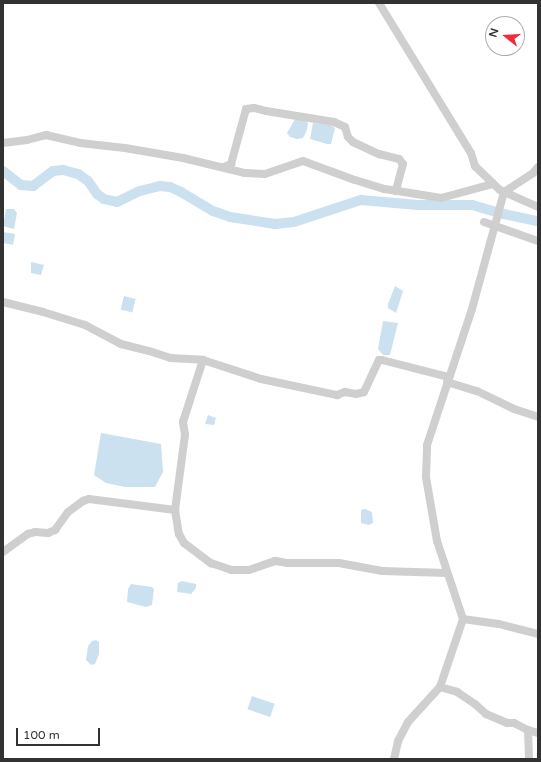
<!DOCTYPE html>
<html>
<head>
<meta charset="utf-8">
<style>
  body { margin:0 }
  #map { position:relative; width:541px; height:762px; overflow:hidden; background:#fff; font-family:"Varela Round",sans-serif }
  div>[style] { position:absolute }
  .water>* { inset:0; background:#cbe1ef; transform-origin:0 0 }
  .river>* { height:10px; margin:-5px; padding:0 5px; transform-origin:5px; border-radius:5px; background:#cbe1ef }
  .minor>* { height:8px; margin:-4px; padding:0 4px; transform-origin:4px; border-radius:4px; background:#cfcfcf }
  span { translate:-50% -50%; white-space:nowrap; text-align:center; line-height:1.15; -webkit-text-stroke:4px #fff; paint-order:stroke }
  .frame { position:absolute; inset:0; border:4px solid #323232; pointer-events:none }
  .north { position:absolute; left:485px; top:16px; width:40px; height:40px; box-sizing:border-box; background:#fff; border:1px solid #adadad; border-radius:50%; rotate:287deg; font-size:11px; font-weight:700; line-height:16px; text-align:center; color:#323232 }
  .north::after { content:''; display:block; margin:auto; width:14px; height:18px; background:#ef2e3b; clip-path:polygon(50% 0,100% 100%,50% 72%,0 100%) }
  .scale { position:absolute; left:16px; top:728px; width:84px; height:18px; box-sizing:border-box; border:2px solid #323232; border-top:0; padding-left:5px; font-size:12px; line-height:14px; white-space:nowrap; color:#323232; -webkit-text-stroke:3px #fff; paint-order:stroke }
</style>
</head>
<body>
<div id="map">
  <div class="water">
    <div style="clip-path:polygon(295px 119px,303px 119px,308px 123px,307px 130px,303px 138px,297px 139px,290px 137px,287px 133px)"></div>
    <div style="clip-path:polygon(313px 123px,330px 125px,335px 128px,331px 144px,327px 144px,310px 139px)"></div>
    <div style="clip-path:polygon(6px 209px,14px 209px,17px 213px,14px 229px,3px 226px)"></div>
    <div style="clip-path:polygon(3px 232px,15px 234px,13px 245px,3px 243px)"></div>
    <div style="clip-path:polygon(31px 262px,44px 265px,41px 275px,31px 273px)"></div>
    <div style="clip-path:polygon(395px 286px,403px 291px,396px 313px,388px 308px,388px 304px)"></div>
    <div style="left:124px;top:296px;width:12px;height:14px;rotate:14deg"></div>
    <div style="clip-path:polygon(383px 321px,398px 323px,390px 355px,383px 355px,378px 349px)"></div>
    <div style="clip-path:polygon(208px 415px,216px 418px,214px 425px,205px 424px)"></div>
    <div style="clip-path:polygon(101px 433px,161px 444px,163px 472px,155px 487px,125px 487px,106px 483px,94px 475px)"></div>
    <div style="clip-path:polygon(365px 509px,372px 512px,373px 523px,369px 525px,361px 523px,361px 510px)"></div>
    <div style="clip-path:polygon(182px 581px,196px 584px,196px 588px,191px 594px,177px 592px,178px 583px)"></div>
    <div style="clip-path:polygon(131px 584px,152px 587px,154px 589px,152px 605px,146px 607px,127px 602px,128px 589px)"></div>
    <div style="clip-path:polygon(96px 640px,99px 642px,99px 654px,95px 664px,91px 665px,86px 660px,88px 646px,92px 641px)"></div>
    <div style="left:252px;top:696px;width:24px;height:14px;rotate:19deg"></div>
  </div>
  <div class="river">
    <div style="left:3px;top:171px;width:23px;rotate:38deg"></div>
    <div style="left:21px;top:185px;width:12px;rotate:5deg"></div>
    <div style="left:33px;top:186px;width:25px;rotate:-37deg"></div>
    <div style="left:53px;top:171px;width:10px;rotate:-6deg"></div>
    <div style="left:63px;top:170px;width:16px;rotate:15deg"></div>
    <div style="left:78px;top:174px;width:12px;rotate:35deg"></div>
    <div style="left:88px;top:181px;width:16px;rotate:55deg"></div>
    <div style="left:97px;top:194px;width:9px;rotate:36deg"></div>
    <div style="left:104px;top:199px;width:13px;rotate:13deg"></div>
    <div style="left:117px;top:202px;width:25px;rotate:-26deg"></div>
    <div style="left:140px;top:191px;width:21px;rotate:-14deg"></div>
    <div style="left:160px;top:186px;width:10px;rotate:6deg"></div>
    <div style="left:170px;top:187px;width:12px;rotate:24deg"></div>
    <div style="left:181px;top:192px;width:37px;rotate:31deg"></div>
    <div style="left:213px;top:211px;width:18px;rotate:19deg"></div>
    <div style="left:230px;top:217px;width:46px;rotate:8.8deg"></div>
    <div style="left:275px;top:224px;width:19px;rotate:-6deg"></div>
    <div style="left:294px;top:222px;width:71px;rotate:-18.2deg"></div>
    <div style="left:361px;top:200px;width:57px;rotate:5deg"></div>
    <div style="left:418px;top:205px;width:54px"></div>
    <div style="left:472px;top:205px;width:33px;rotate:16deg"></div>
    <div style="left:504px;top:214px;width:35px;rotate:12deg"></div>
  </div>
  <div class="minor">
    <div style="left:379px;top:3px;width:176px;rotate:58.5deg"></div>
    <div style="left:471px;top:153px;width:14px;rotate:73deg"></div>
    <div style="left:475px;top:166px;width:35px;rotate:44deg"></div>
    <div style="left:500px;top:190px;width:42px;rotate:24.1deg"></div>
    <div style="left:3px;top:143px;width:24px;rotate:-7deg"></div>
    <div style="left:27px;top:140px;width:20px;rotate:-15deg"></div>
    <div style="left:46px;top:135px;width:35px;rotate:13deg"></div>
    <div style="left:80px;top:143px;width:45px;rotate:6.3deg"></div>
    <div style="left:125px;top:148px;width:59px;rotate:9.8deg"></div>
    <div style="left:183px;top:158px;width:64px;rotate:13.6deg"></div>
    <div style="left:245px;top:173px;width:20px;rotate:3deg"></div>
    <div style="left:265px;top:174px;width:40px;rotate:-18.9deg"></div>
    <div style="left:303px;top:161px;width:55px;rotate:20.1deg"></div>
    <div style="left:355px;top:180px;width:31px;rotate:17deg"></div>
    <div style="left:385px;top:189px;width:57px;rotate:9.1deg"></div>
    <div style="left:441px;top:198px;width:54px;rotate:-15.1deg"></div>
    <div style="left:224px;top:167px;width:8px;rotate:-23deg"></div>
    <div style="left:231px;top:164px;width:57px;rotate:-74.7deg"></div>
    <div style="left:246px;top:109px;width:8px;rotate:-7deg"></div>
    <div style="left:254px;top:108px;width:12px;rotate:14deg"></div>
    <div style="left:266px;top:111px;width:69px;rotate:9.2deg"></div>
    <div style="left:334px;top:122px;width:12px;rotate:24deg"></div>
    <div style="left:345px;top:127px;width:10px;rotate:73deg"></div>
    <div style="left:348px;top:137px;width:7px;rotate:45deg"></div>
    <div style="left:353px;top:142px;width:29px;rotate:25deg"></div>
    <div style="left:379px;top:154px;width:21px;rotate:14deg"></div>
    <div style="left:399px;top:159px;width:6px;rotate:51deg"></div>
    <div style="left:403px;top:164px;width:28px;rotate:105deg"></div>
    <div style="left:484px;top:222px;width:57px;rotate:19.4deg"></div>
    <div style="left:3px;top:302px;width:41px;rotate:14deg"></div>
    <div style="left:43px;top:312px;width:44px;rotate:17.2deg"></div>
    <div style="left:85px;top:325px;width:41px;rotate:27.8deg"></div>
    <div style="left:121px;top:344px;width:29px;rotate:14deg"></div>
    <div style="left:149px;top:351px;width:22px;rotate:18deg"></div>
    <div style="left:170px;top:358px;width:33px;rotate:3deg"></div>
    <div style="left:203px;top:360px;width:65px;rotate:107.9deg"></div>
    <div style="left:183px;top:422px;width:13px;rotate:81deg"></div>
    <div style="left:185px;top:435px;width:76px;rotate:97.6deg"></div>
    <div style="left:203px;top:360px;width:61px;rotate:18.1deg"></div>
    <div style="left:261px;top:379px;width:78px;rotate:11.9deg"></div>
    <div style="left:337px;top:395px;width:9px;rotate:-21deg"></div>
    <div style="left:345px;top:392px;width:11px;rotate:10deg"></div>
    <div style="left:356px;top:394px;width:8px;rotate:-14deg"></div>
    <div style="left:364px;top:392px;width:35px;rotate:-65deg"></div>
    <div style="left:379px;top:360px;width:3px"></div>
    <div style="left:382px;top:360px;width:68px;rotate:14.4deg"></div>
    <div style="left:447px;top:382px;width:31px;rotate:17deg"></div>
    <div style="left:477px;top:391px;width:41px;rotate:25.9deg"></div>
    <div style="left:514px;top:409px;width:25px;rotate:18deg"></div>
    <div style="left:3px;top:552px;width:31px;rotate:-36deg"></div>
    <div style="left:28px;top:534px;width:7px;rotate:-16deg"></div>
    <div style="left:35px;top:532px;width:13px;rotate:4deg"></div>
    <div style="left:48px;top:533px;width:8px;rotate:-23deg"></div>
    <div style="left:55px;top:530px;width:22px;rotate:-54deg"></div>
    <div style="left:68px;top:512px;width:19px;rotate:-36deg"></div>
    <div style="left:83px;top:501px;width:6px;rotate:-18deg"></div>
    <div style="left:89px;top:499px;width:87px;rotate:7.3deg"></div>
    <div style="left:175px;top:510px;width:24px;rotate:81deg"></div>
    <div style="left:179px;top:534px;width:10px;rotate:61deg"></div>
    <div style="left:184px;top:543px;width:34px;rotate:37deg"></div>
    <div style="left:211px;top:563px;width:21px;rotate:19deg"></div>
    <div style="left:231px;top:570px;width:18px"></div>
    <div style="left:249px;top:570px;width:28px;rotate:-19deg"></div>
    <div style="left:275px;top:561px;width:12px;rotate:9deg"></div>
    <div style="left:287px;top:563px;width:52px"></div>
    <div style="left:339px;top:563px;width:44px;rotate:10.5deg"></div>
    <div style="left:382px;top:571px;width:65px;rotate:1.8deg"></div>
    <div style="left:463px;top:619px;width:36px;rotate:8deg"></div>
    <div style="left:499px;top:624px;width:40px;rotate:14.4deg"></div>
    <div style="left:440px;top:687px;width:18px;rotate:16deg"></div>
    <div style="left:457px;top:692px;width:22px;rotate:34deg"></div>
    <div style="left:475px;top:704px;width:15px;rotate:42deg"></div>
    <div style="left:486px;top:714px;width:23px;rotate:23deg"></div>
    <div style="left:507px;top:723px;width:7px"></div>
    <div style="left:514px;top:723px;width:16px;rotate:27deg"></div>
    <div style="left:528px;top:730px;width:29px;rotate:88deg"></div>
    <div style="left:528px;top:730px;width:10px;rotate:17deg"></div>
    <div style="left:394px;top:759px;width:18px;rotate:-77deg"></div>
    <div style="left:398px;top:741px;width:21px;rotate:-62deg"></div>
    <div style="left:408px;top:722px;width:47px;rotate:-47.6deg"></div>
    <div style="left:440px;top:687px;width:72px;rotate:-71.3deg"></div>
    <div style="left:463px;top:619px;width:82px;rotate:-108.4deg"></div>
    <div style="left:437px;top:541px;width:65px;rotate:-99.8deg"></div>
    <div style="left:426px;top:477px;width:32px;rotate:-88deg"></div>
    <div style="left:427px;top:445px;width:143px;rotate:-71.7deg"></div>
    <div style="left:472px;top:309px;width:121px;rotate:-74.7deg"></div>
    <div style="left:504px;top:192px;width:35px;rotate:-33deg"></div>
    <div style="left:533px;top:173px;width:8px;rotate:-50deg"></div>
  </div>
  <div class="frame"></div>
  <div class="north">N</div>
  <div class="scale">100 m</div>
</div>
</body>
</html>
